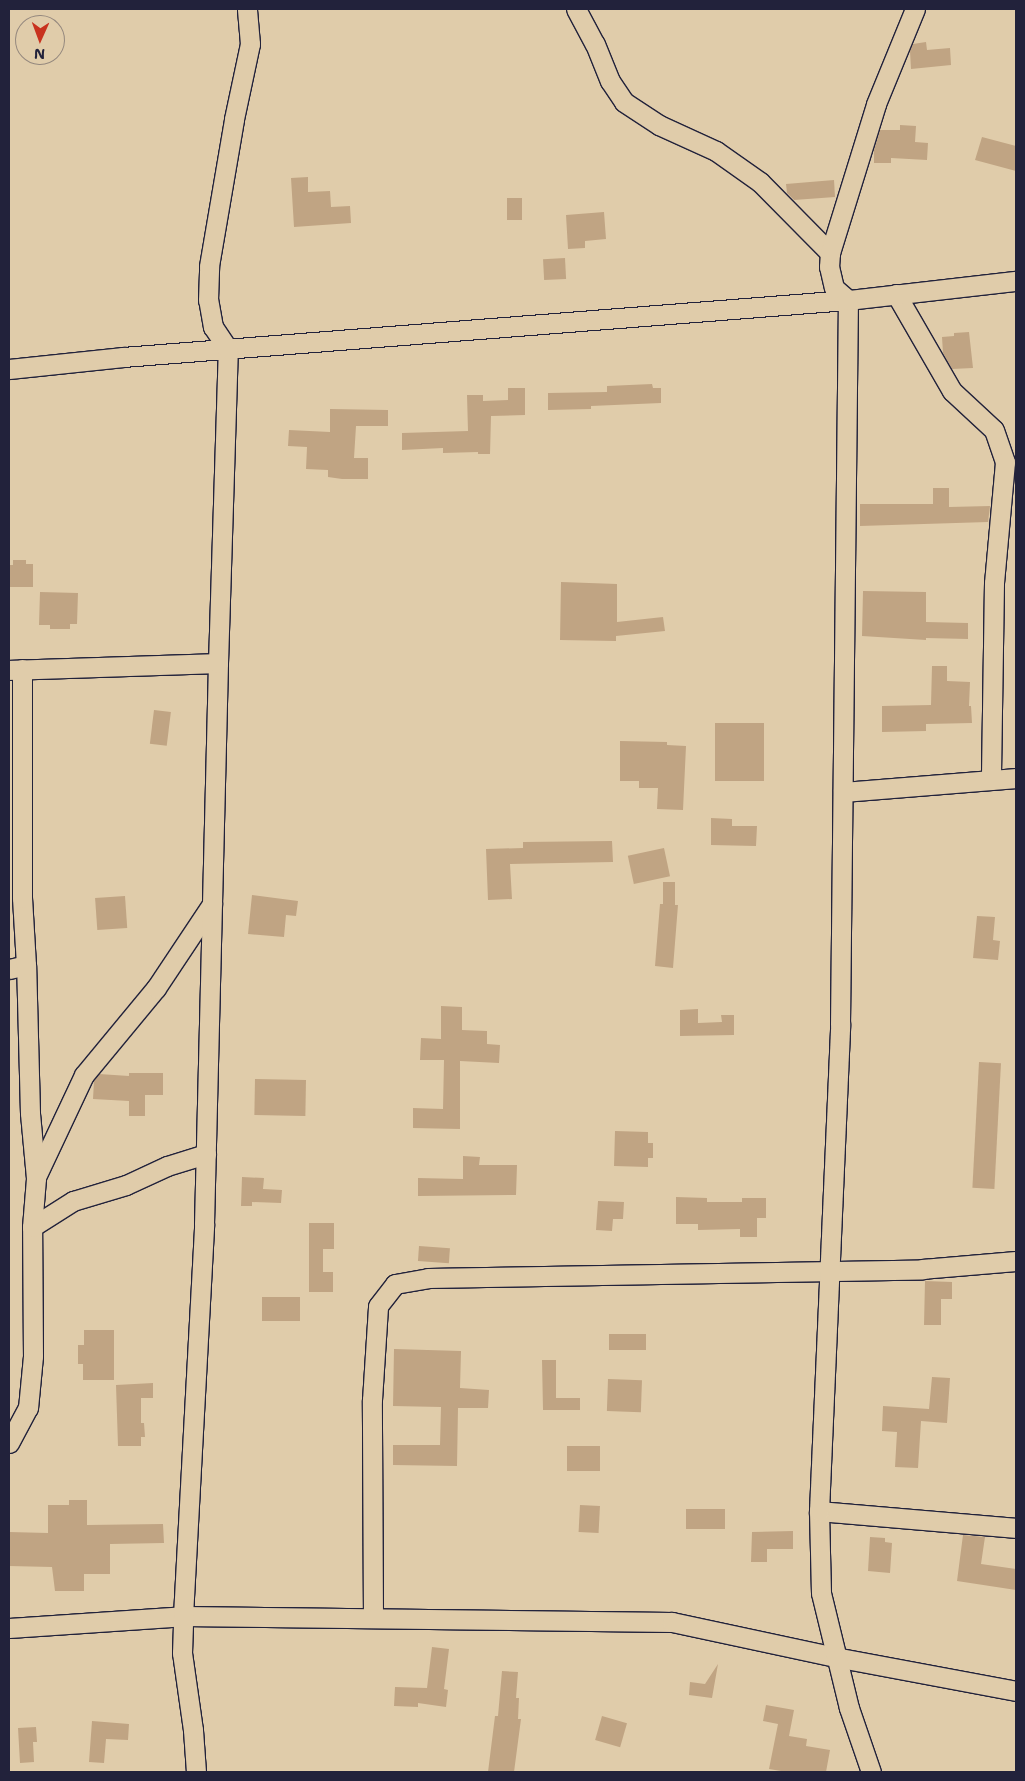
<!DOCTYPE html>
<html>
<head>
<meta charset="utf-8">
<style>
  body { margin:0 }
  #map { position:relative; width:1025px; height:1781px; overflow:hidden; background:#e0ccaa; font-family:"Shantell Sans",sans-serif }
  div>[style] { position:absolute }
  .building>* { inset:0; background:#c0a483; transform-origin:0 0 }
  .roads { filter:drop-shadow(1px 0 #22223b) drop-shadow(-1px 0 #22223b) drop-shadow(0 1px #22223b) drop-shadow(0 -1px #22223b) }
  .minor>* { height:19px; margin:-9.5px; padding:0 9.5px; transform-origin:9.5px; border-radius:9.5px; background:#e0ccaa }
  span { translate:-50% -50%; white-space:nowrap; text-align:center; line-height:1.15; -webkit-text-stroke:4px #e0ccaa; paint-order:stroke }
  .frame { position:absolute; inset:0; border:10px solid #22223b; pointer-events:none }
  .north { position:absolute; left:15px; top:15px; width:50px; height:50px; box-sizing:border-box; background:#e0ccaa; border:1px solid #94887e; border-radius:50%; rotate:182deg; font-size:14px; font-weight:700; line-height:20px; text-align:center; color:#22223b }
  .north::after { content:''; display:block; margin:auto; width:18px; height:22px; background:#c8321e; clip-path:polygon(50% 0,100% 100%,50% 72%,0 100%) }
</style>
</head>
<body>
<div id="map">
  <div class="building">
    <div style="clip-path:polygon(926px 42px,927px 50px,950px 48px,951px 65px,911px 69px,910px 51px,913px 44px)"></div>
    <div style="clip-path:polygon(900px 125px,916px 126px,915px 142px,928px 143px,927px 160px,891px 158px,891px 163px,874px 163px,874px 150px,880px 130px,900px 130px)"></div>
    <div style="clip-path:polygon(982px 137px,1016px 146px,1016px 171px,975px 160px)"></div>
    <div style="clip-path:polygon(308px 177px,308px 192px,330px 191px,331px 207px,350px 206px,351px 223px,294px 227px,291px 178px)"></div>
    <div style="clip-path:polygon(834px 180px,835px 197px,794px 200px,787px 193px,786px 184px)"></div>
    <div style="left:507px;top:198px;width:15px;height:22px"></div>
    <div style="clip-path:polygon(604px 212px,606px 239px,585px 241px,585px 248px,568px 249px,566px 215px)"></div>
    <div style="left:565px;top:258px;width:21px;height:22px;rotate:87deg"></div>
    <div style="clip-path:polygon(969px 332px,973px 368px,952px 369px,943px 353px,942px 337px,954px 336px,954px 333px)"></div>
    <div style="clip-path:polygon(652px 384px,653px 388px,661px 388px,661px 403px,591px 406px,591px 409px,548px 410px,548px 393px,607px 392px,607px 386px)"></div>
    <div style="clip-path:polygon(508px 388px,525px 388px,525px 415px,491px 416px,490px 454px,478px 454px,478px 452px,443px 453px,443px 448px,402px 450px,402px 433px,468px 431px,467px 395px,483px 395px,483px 401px,508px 400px)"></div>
    <div style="clip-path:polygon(330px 409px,388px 410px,388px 426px,356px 426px,354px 458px,368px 458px,368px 479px,342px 479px,328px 477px,328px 470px,306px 469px,307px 447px,288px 446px,289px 430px,330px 432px)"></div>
    <div style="clip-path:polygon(933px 488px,949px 488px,949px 507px,990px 506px,988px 522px,860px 526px,860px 504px,933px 504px)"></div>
    <div style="clip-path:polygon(13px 560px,26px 560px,26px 564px,33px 564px,33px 587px,9px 587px,9px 565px,13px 565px)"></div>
    <div style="clip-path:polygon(561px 582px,617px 584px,617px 622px,663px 617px,665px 631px,616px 636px,616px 641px,560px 640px)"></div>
    <div style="clip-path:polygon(863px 591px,926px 592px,926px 622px,968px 623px,968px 639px,926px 638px,926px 640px,862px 636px)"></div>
    <div style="clip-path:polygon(40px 592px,78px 593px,77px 624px,70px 624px,70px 629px,50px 629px,50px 625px,39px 625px)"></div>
    <div style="clip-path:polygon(932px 666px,947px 666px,947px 681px,970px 682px,969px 706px,971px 706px,972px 723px,926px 724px,926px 731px,882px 732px,882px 706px,931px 705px)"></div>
    <div style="left:154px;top:710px;width:17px;height:34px;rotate:7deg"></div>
    <div style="left:715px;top:723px;width:49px;height:58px"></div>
    <div style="clip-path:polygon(620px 741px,667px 742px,667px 745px,686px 746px,683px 810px,657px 809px,658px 788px,639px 788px,639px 781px,620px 781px)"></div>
    <div style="clip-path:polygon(711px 818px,732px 819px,732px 826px,757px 826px,756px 846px,711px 845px)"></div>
    <div style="clip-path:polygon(612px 841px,613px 862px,510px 864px,512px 899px,488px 900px,486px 849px,523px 848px,523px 842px)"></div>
    <div style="left:664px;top:848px;width:29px;height:37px;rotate:78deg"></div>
    <div style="clip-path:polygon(663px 882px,675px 882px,675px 905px,678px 905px,673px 968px,655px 966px,660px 904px,663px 904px)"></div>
    <div style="clip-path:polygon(252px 895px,298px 901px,296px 916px,286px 915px,284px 937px,248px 934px)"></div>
    <div style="left:125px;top:896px;width:32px;height:30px;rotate:86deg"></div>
    <div style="clip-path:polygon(977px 916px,995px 917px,993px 940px,1000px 941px,998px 960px,973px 958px)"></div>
    <div style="clip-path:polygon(441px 1006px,462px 1007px,462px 1030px,487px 1031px,487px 1044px,500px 1045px,499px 1063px,460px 1061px,460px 1129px,413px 1128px,413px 1108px,443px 1109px,444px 1060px,420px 1060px,421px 1038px,441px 1039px)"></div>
    <div style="clip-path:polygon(698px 1009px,698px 1023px,722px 1022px,721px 1015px,734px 1015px,734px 1035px,680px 1036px,680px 1010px)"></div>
    <div style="left:979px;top:1062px;width:22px;height:126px;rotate:3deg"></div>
    <div style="clip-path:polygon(129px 1073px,163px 1073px,163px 1095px,145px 1095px,145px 1116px,129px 1116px,129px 1101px,93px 1099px,94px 1081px,99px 1074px,129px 1076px)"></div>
    <div style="left:255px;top:1079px;width:51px;height:36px;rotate:1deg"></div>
    <div style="clip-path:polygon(615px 1131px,648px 1132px,648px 1143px,653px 1143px,653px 1158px,648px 1158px,648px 1167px,614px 1166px)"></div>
    <div style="clip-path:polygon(463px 1156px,480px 1157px,479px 1165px,517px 1165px,516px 1195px,418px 1196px,418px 1178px,463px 1179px)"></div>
    <div style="clip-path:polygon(242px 1177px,264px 1178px,263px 1189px,282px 1190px,281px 1203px,252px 1202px,252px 1206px,241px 1206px)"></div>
    <div style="clip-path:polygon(676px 1197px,707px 1198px,707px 1202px,742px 1202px,742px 1198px,766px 1198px,766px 1218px,757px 1218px,757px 1237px,740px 1237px,740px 1229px,698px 1230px,698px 1224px,676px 1224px)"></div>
    <div style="clip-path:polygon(598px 1201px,624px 1202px,623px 1219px,613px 1219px,612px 1231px,596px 1230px)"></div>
    <div style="clip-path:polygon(309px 1223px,334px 1223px,334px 1249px,323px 1249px,323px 1272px,333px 1272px,333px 1292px,309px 1292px)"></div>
    <div style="left:419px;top:1246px;width:31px;height:15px;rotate:4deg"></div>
    <div style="clip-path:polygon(925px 1281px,952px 1282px,952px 1299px,941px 1299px,941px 1325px,924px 1325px)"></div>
    <div style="left:262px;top:1297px;width:38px;height:24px"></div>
    <div style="clip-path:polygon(84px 1330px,114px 1330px,114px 1380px,83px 1380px,83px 1364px,78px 1364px,78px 1345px,84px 1345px)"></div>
    <div style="left:609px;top:1334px;width:37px;height:16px"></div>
    <div style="clip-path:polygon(394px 1349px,461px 1351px,460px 1388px,489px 1390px,488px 1408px,458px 1408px,457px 1466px,393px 1465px,393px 1445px,440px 1445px,441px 1407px,393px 1406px)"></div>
    <div style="clip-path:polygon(542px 1360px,556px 1360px,556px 1398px,580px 1398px,580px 1410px,543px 1410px)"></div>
    <div style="clip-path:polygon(932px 1377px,950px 1378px,947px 1423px,921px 1421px,918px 1468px,895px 1467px,897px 1432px,882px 1431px,883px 1406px,929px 1409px)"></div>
    <div style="left:608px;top:1379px;width:34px;height:32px;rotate:2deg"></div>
    <div style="clip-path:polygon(153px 1383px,153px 1398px,141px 1398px,141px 1423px,144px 1423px,145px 1437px,141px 1437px,141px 1446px,118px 1446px,116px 1385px)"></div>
    <div style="left:567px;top:1446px;width:33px;height:25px"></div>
    <div style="clip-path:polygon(69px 1500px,87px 1500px,87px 1525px,163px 1524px,164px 1543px,110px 1544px,110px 1574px,84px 1574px,84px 1591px,55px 1591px,52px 1567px,9px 1566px,9px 1532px,48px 1533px,48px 1505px,69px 1505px)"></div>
    <div style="left:580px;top:1505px;width:20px;height:27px;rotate:3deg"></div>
    <div style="left:686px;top:1509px;width:39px;height:20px"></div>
    <div style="clip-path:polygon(793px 1531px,793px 1549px,767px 1549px,767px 1562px,751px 1562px,752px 1532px)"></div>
    <div style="clip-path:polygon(963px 1535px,985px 1537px,981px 1564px,1016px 1569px,1016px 1590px,957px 1581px)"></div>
    <div style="clip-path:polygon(870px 1537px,885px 1538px,885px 1542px,892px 1543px,890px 1573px,868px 1571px)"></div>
    <div style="clip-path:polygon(432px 1647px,449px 1649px,444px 1689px,448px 1690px,446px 1707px,418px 1703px,418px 1707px,394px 1706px,395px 1687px,427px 1688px)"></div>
    <div style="clip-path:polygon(718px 1664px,712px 1698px,689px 1695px,690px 1682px,705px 1684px)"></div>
    <div style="clip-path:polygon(502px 1671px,518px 1672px,516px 1698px,519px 1698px,518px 1719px,521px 1719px,514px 1772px,488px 1772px,495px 1716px,498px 1716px)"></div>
    <div style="clip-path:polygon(766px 1705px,794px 1710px,789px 1736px,807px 1739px,806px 1746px,830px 1750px,826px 1772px,787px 1772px,769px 1769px,778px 1724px,763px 1721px)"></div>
    <div style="left:602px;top:1716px;width:26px;height:25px;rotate:16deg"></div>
    <div style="clip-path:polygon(92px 1721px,129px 1724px,128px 1740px,106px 1739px,104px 1763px,89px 1762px)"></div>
    <div style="clip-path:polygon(36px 1727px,37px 1742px,33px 1742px,34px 1762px,20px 1763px,18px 1728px)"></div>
  </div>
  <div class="roads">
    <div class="minor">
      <div style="left:576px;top:9px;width:40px;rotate:62deg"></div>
      <div style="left:595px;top:44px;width:40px;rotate:68deg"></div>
      <div style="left:610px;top:81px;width:25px;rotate:56deg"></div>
      <div style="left:624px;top:102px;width:42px;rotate:33.3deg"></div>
      <div style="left:659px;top:125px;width:63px;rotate:24.5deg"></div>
      <div style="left:716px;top:151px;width:54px;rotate:35.2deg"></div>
      <div style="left:760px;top:182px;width:100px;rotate:45.4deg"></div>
      <div style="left:896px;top:294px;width:112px;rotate:60deg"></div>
      <div style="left:952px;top:391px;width:57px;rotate:42.9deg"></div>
      <div style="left:994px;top:430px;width:34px;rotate:71deg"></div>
      <div style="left:1005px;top:462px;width:121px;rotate:95.2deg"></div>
      <div style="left:994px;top:583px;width:197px;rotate:90.9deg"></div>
      <div style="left:9px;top:369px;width:115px;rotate:-6deg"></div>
      <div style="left:123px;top:357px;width:727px;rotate:-4.5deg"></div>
      <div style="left:848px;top:300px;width:169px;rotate:-6.5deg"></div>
      <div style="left:9px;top:670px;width:209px;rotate:-1.9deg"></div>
      <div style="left:843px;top:792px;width:174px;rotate:-4.6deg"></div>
      <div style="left:9px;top:969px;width:17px;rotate:-13deg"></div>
      <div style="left:36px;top:1177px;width:113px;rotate:-64.8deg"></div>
      <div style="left:84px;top:1075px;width:113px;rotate:-50.4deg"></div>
      <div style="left:156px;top:988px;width:101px;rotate:-56.3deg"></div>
      <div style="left:32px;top:1227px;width:49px;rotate:-32.4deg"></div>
      <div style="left:73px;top:1201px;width:55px;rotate:-16.8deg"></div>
      <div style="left:126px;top:1185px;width:45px;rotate:-24.9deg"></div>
      <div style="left:167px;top:1166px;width:41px;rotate:-17.1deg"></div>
      <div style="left:9px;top:1443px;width:40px;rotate:-62deg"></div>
      <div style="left:28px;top:1408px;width:52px;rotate:-84.5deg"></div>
      <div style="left:33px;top:1356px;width:129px;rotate:-90.4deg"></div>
      <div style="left:32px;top:1227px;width:49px;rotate:-85.3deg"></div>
      <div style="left:36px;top:1178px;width:65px;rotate:-95.3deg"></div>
      <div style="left:30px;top:1113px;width:148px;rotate:-91.5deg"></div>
      <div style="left:26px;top:965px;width:67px;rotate:-93.4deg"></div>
      <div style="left:22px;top:898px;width:229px;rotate:-90deg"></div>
      <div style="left:819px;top:1511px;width:198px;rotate:4.9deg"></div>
      <div style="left:373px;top:1618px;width:218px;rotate:-90.3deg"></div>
      <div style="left:372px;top:1400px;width:94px;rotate:-86.3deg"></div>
      <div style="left:378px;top:1306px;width:28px;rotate:-52deg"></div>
      <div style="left:395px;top:1284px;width:34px;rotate:-10deg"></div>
      <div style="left:428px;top:1278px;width:494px;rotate:-1deg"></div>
      <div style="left:922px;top:1269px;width:94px;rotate:-4.9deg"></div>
      <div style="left:9px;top:1628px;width:174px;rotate:-3.9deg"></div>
      <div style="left:183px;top:1616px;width:489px;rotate:0.7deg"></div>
      <div style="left:672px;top:1622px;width:167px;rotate:12.1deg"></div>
      <div style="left:835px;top:1657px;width:184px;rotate:10.6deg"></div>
      <div style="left:196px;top:1772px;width:42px;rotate:-94.1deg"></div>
      <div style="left:193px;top:1730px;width:78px;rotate:-98.1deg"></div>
      <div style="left:182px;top:1653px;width:37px;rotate:-88deg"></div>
      <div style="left:183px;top:1616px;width:393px;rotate:-86.9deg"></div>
      <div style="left:204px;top:1224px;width:561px;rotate:-88.57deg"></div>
      <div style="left:218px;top:663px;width:314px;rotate:-88.2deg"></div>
      <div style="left:228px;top:349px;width:27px;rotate:-124deg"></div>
      <div style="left:213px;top:327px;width:27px;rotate:-100deg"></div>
      <div style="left:208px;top:300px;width:34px;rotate:-88deg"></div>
      <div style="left:209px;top:266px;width:149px;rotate:-80.3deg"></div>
      <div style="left:234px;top:119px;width:77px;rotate:-78deg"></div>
      <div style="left:250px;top:44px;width:35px;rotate:-95deg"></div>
      <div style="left:871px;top:1772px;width:68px;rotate:-109deg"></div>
      <div style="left:849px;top:1708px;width:118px;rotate:-103.7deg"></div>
      <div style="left:821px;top:1593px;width:82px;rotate:-91.4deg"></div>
      <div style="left:819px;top:1511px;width:487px;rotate:-87.5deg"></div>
      <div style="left:840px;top:1024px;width:724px;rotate:-89.37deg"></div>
      <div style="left:848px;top:300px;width:18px;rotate:-139deg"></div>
      <div style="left:834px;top:288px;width:22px;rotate:-103deg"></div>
      <div style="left:829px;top:267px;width:14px;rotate:-86deg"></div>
      <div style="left:830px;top:253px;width:156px;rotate:-72.8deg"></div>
      <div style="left:876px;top:104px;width:103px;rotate:-67.7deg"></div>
    </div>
  </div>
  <div class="frame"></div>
  <div class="north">N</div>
</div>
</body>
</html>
